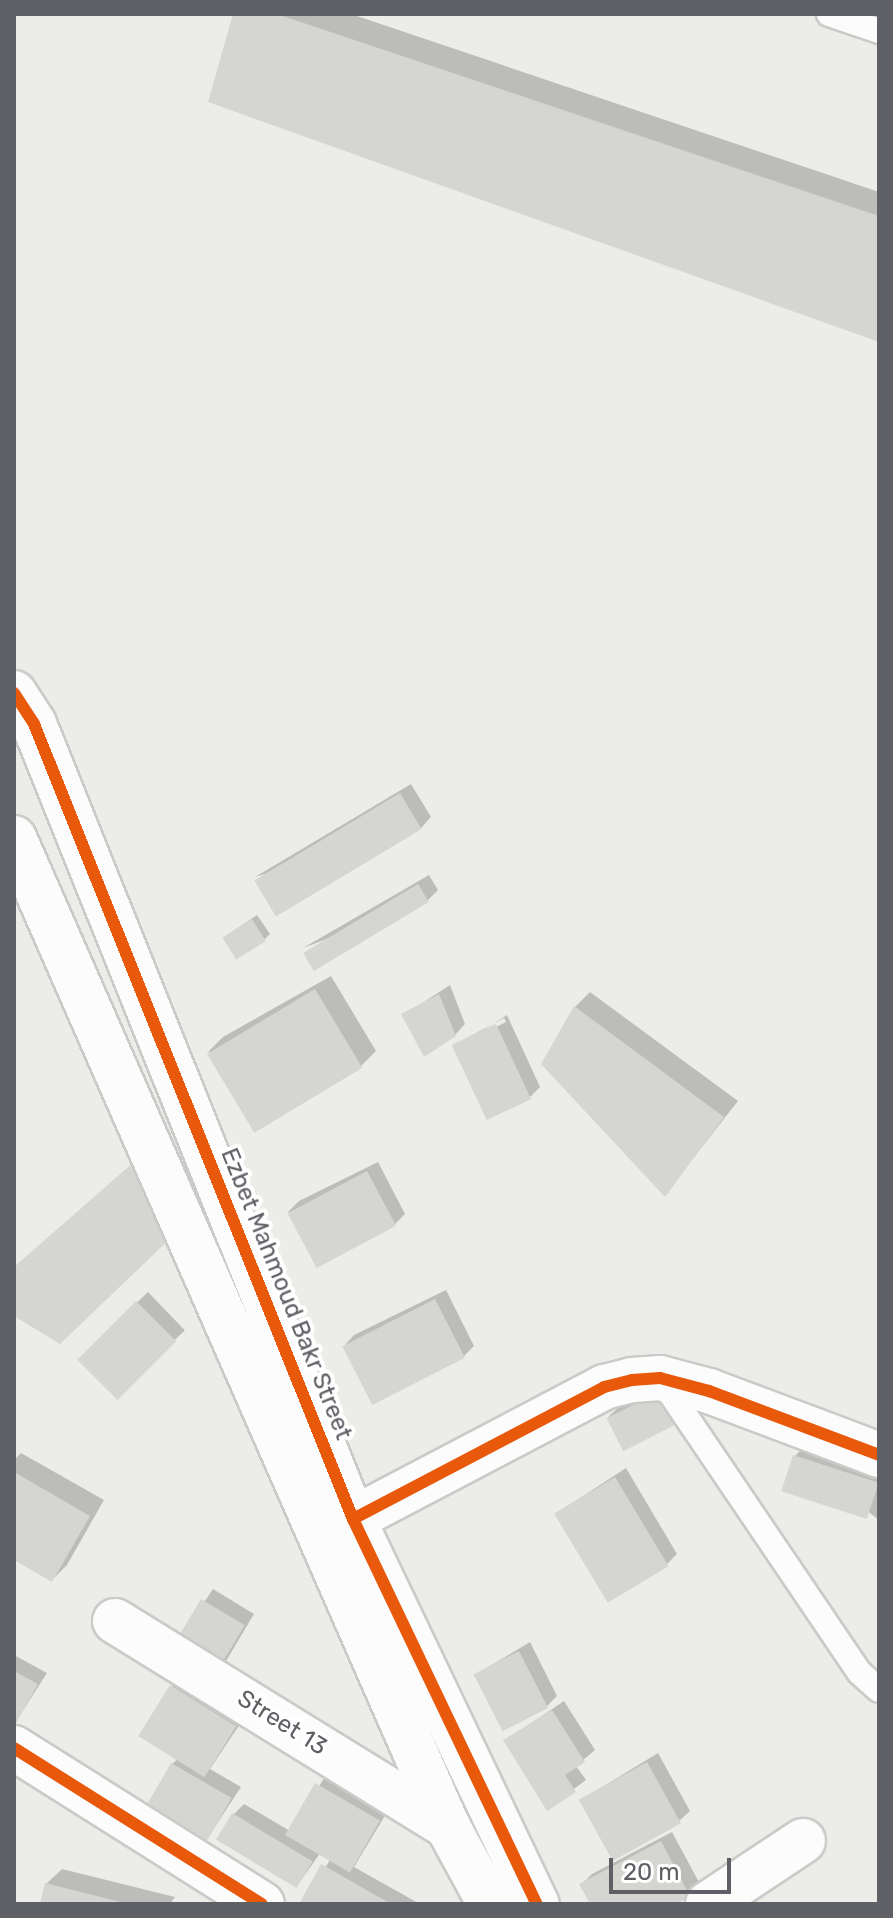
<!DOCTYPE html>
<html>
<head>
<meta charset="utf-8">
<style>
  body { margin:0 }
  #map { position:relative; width:893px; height:1918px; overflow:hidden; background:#ecece8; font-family:Rubik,sans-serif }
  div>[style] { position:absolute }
  .shadow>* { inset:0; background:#0003; transform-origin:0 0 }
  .building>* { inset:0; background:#d5d5d2; transform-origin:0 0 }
  .roads { filter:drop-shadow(2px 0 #cacac9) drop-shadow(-2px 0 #cacac9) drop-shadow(0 2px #cacac9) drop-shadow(0 -2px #cacac9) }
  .lane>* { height:24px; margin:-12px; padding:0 12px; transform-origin:12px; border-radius:12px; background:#fcfcfc }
  .street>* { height:44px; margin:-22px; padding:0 22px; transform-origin:22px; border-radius:22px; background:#fcfcfc }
  .cycleway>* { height:12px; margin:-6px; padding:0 6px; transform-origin:6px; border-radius:6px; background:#e8590c }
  span { translate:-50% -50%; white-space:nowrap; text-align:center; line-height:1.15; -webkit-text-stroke:8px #fff; paint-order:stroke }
  .street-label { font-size:24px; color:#5e6065 }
  .frame { position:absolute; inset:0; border:16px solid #5e6065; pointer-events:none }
  .scale { position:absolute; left:609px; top:1858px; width:122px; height:36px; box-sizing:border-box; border:4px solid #5e6065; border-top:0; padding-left:10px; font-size:24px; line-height:28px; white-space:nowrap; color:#5e6065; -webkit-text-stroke:6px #fff; paint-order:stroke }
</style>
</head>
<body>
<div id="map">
  <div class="shadow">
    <div style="clip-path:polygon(235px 14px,351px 14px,879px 192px,879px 340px)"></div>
    <div style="clip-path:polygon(411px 784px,431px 817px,421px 828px,255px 877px)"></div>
    <div style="clip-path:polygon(429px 875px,438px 890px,427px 901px,303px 948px)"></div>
    <div style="clip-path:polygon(257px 915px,270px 934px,265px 939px,230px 933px)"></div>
    <div style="clip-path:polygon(331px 976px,376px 1051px,361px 1066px,208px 1052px,223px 1037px)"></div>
    <div style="clip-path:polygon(450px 985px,465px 1024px,455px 1035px,404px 1015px)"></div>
    <div style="clip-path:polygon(590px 992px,738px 1101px,665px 1194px,575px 1007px)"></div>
    <div style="clip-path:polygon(evenodd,507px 1015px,540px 1087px,530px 1097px,455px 1048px,507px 1015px,504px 1018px,506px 1022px,465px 1043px,465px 1039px,504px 1018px)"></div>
    <div style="clip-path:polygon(378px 1162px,405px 1214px,394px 1225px,288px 1212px,299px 1201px)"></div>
    <div style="clip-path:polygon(446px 1290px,474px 1346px,464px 1356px,344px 1346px,354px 1335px)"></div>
    <div style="left:148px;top:1292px;width:53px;height:96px;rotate:46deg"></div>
    <div style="clip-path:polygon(671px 1382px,686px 1412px,608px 1417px,619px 1407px)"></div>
    <div style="clip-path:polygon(810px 1441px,879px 1463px,879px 1520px,795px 1456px)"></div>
    <div style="clip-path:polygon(21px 1453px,104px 1500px,67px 1565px,52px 1580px,14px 1558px,14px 1460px)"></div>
    <div style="clip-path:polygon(626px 1468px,677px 1554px,667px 1564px,557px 1513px)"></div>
    <div style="clip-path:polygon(213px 1589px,254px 1614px,223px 1666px,171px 1652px)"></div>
    <div style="clip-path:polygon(530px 1642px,557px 1696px,547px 1706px,475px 1675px)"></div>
    <div style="clip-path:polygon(14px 1655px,47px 1673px,15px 1723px,14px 1722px)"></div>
    <div style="clip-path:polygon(182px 1676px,246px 1715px,210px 1769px,241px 1787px,203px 1845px,172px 1764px,179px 1758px,172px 1686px)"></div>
    <div style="clip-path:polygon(564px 1701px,595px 1750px,576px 1766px,586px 1780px,548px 1808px,505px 1741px)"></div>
    <div style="clip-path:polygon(658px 1753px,690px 1811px,679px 1821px,581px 1800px)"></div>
    <div style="clip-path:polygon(327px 1774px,389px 1809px,354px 1867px,420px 1904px,304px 1904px,331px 1858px,321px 1852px,297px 1886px,233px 1815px,244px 1804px,290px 1831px)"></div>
    <div style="clip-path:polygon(672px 1832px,700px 1884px,689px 1895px,672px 1904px,592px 1904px,582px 1884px,592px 1874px)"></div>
    <div style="clip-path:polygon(62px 1869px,175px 1897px,170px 1904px,42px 1904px,46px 1884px)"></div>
  </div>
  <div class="building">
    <div style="clip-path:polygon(233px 14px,277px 14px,879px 216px,879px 342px,208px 102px)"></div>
    <div style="left:400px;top:793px;width:42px;height:170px;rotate:59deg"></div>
    <div style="left:418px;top:884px;width:21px;height:134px;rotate:59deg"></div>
    <div style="left:252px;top:919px;width:26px;height:35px;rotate:58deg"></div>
    <div style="left:315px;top:989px;width:92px;height:126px;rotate:59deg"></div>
    <div style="clip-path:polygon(439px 994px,456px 1036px,424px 1057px,401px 1014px)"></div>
    <div style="clip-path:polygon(574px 1006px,724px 1117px,665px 1197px,541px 1064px)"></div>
    <div style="left:496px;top:1024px;width:83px;height:49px;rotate:65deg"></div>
    <div style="clip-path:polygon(142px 1155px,175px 1234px,60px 1344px,14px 1316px,14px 1267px)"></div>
    <div style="left:367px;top:1171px;width:62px;height:90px;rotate:62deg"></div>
    <div style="left:435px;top:1299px;width:66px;height:104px;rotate:63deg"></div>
    <div style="left:136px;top:1301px;width:57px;height:83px;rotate:45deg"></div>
    <div style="left:660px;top:1391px;width:37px;height:60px;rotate:63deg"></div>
    <div style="left:793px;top:1455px;width:90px;height:38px;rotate:18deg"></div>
    <div style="clip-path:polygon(14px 1472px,90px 1516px,52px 1582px,14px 1560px)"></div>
    <div style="left:615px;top:1477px;width:104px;height:71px;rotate:59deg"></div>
    <div style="left:201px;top:1599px;width:51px;height:62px;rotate:31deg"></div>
    <div style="left:519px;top:1651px;width:64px;height:51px;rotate:63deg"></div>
    <div style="clip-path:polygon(14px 1671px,38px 1684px,14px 1727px)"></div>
    <div style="left:170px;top:1685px;width:78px;height:60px;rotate:32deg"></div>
    <div style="clip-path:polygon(552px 1710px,585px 1762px,565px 1775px,576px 1792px,547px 1811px,503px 1740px)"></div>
    <div style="left:647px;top:1762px;width:70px;height:78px;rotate:61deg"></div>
    <div style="left:171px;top:1763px;width:70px;height:56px;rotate:30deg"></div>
    <div style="left:315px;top:1783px;width:75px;height:60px;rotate:30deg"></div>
    <div style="left:232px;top:1813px;width:94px;height:31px;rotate:31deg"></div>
    <div style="clip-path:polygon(661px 1841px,690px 1896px,676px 1904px,590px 1904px,579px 1884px)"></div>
    <div style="clip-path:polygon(321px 1864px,391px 1904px,299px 1904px)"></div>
    <div style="clip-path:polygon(45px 1883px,124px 1903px,124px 1904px,40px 1904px)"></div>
  </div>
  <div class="roads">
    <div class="lane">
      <div style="left:829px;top:14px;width:53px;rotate:18.8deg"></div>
      <div style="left:660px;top:1378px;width:356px;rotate:55.9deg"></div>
      <div style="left:860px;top:1673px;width:25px;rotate:42deg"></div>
    </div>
    <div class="street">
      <div style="left:14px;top:693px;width:37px;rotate:57deg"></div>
      <div style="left:34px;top:724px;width:857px;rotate:68.14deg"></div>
      <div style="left:353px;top:1519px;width:427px;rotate:64.5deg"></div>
      <div style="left:14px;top:838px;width:1080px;rotate:66.31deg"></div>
      <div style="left:448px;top:1827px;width:88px;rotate:61.4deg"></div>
      <div style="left:353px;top:1519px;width:284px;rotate:-27.7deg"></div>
      <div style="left:604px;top:1387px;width:29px;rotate:-14deg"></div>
      <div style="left:632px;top:1380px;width:28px;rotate:-4deg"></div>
      <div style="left:660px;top:1378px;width:51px;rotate:14.9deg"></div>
      <div style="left:709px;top:1391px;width:182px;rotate:20.6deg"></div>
      <div style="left:115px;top:1621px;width:392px;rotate:31.7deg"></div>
      <div style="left:14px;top:1748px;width:293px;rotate:32.2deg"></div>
      <div style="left:708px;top:1904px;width:114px;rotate:-33.6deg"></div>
    </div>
  </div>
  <div class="cycleway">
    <div style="left:14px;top:693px;width:37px;rotate:57deg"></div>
    <div style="left:34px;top:724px;width:857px;rotate:68.14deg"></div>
    <div style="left:353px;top:1519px;width:427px;rotate:64.5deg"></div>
    <div style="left:353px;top:1519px;width:284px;rotate:-27.7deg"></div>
    <div style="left:604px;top:1387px;width:29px;rotate:-14deg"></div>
    <div style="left:632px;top:1380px;width:28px;rotate:-4deg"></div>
    <div style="left:660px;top:1378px;width:51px;rotate:14.9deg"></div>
    <div style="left:709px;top:1391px;width:182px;rotate:20.6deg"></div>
    <div style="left:14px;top:1748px;width:293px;rotate:32.2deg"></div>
  </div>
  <div class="street-label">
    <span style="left:286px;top:1294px;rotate:68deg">Ezbet Mahmoud Bakr Street</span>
    <span style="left:282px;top:1723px;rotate:32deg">Street 13</span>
  </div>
  <div class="frame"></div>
  <div class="scale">20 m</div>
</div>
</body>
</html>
